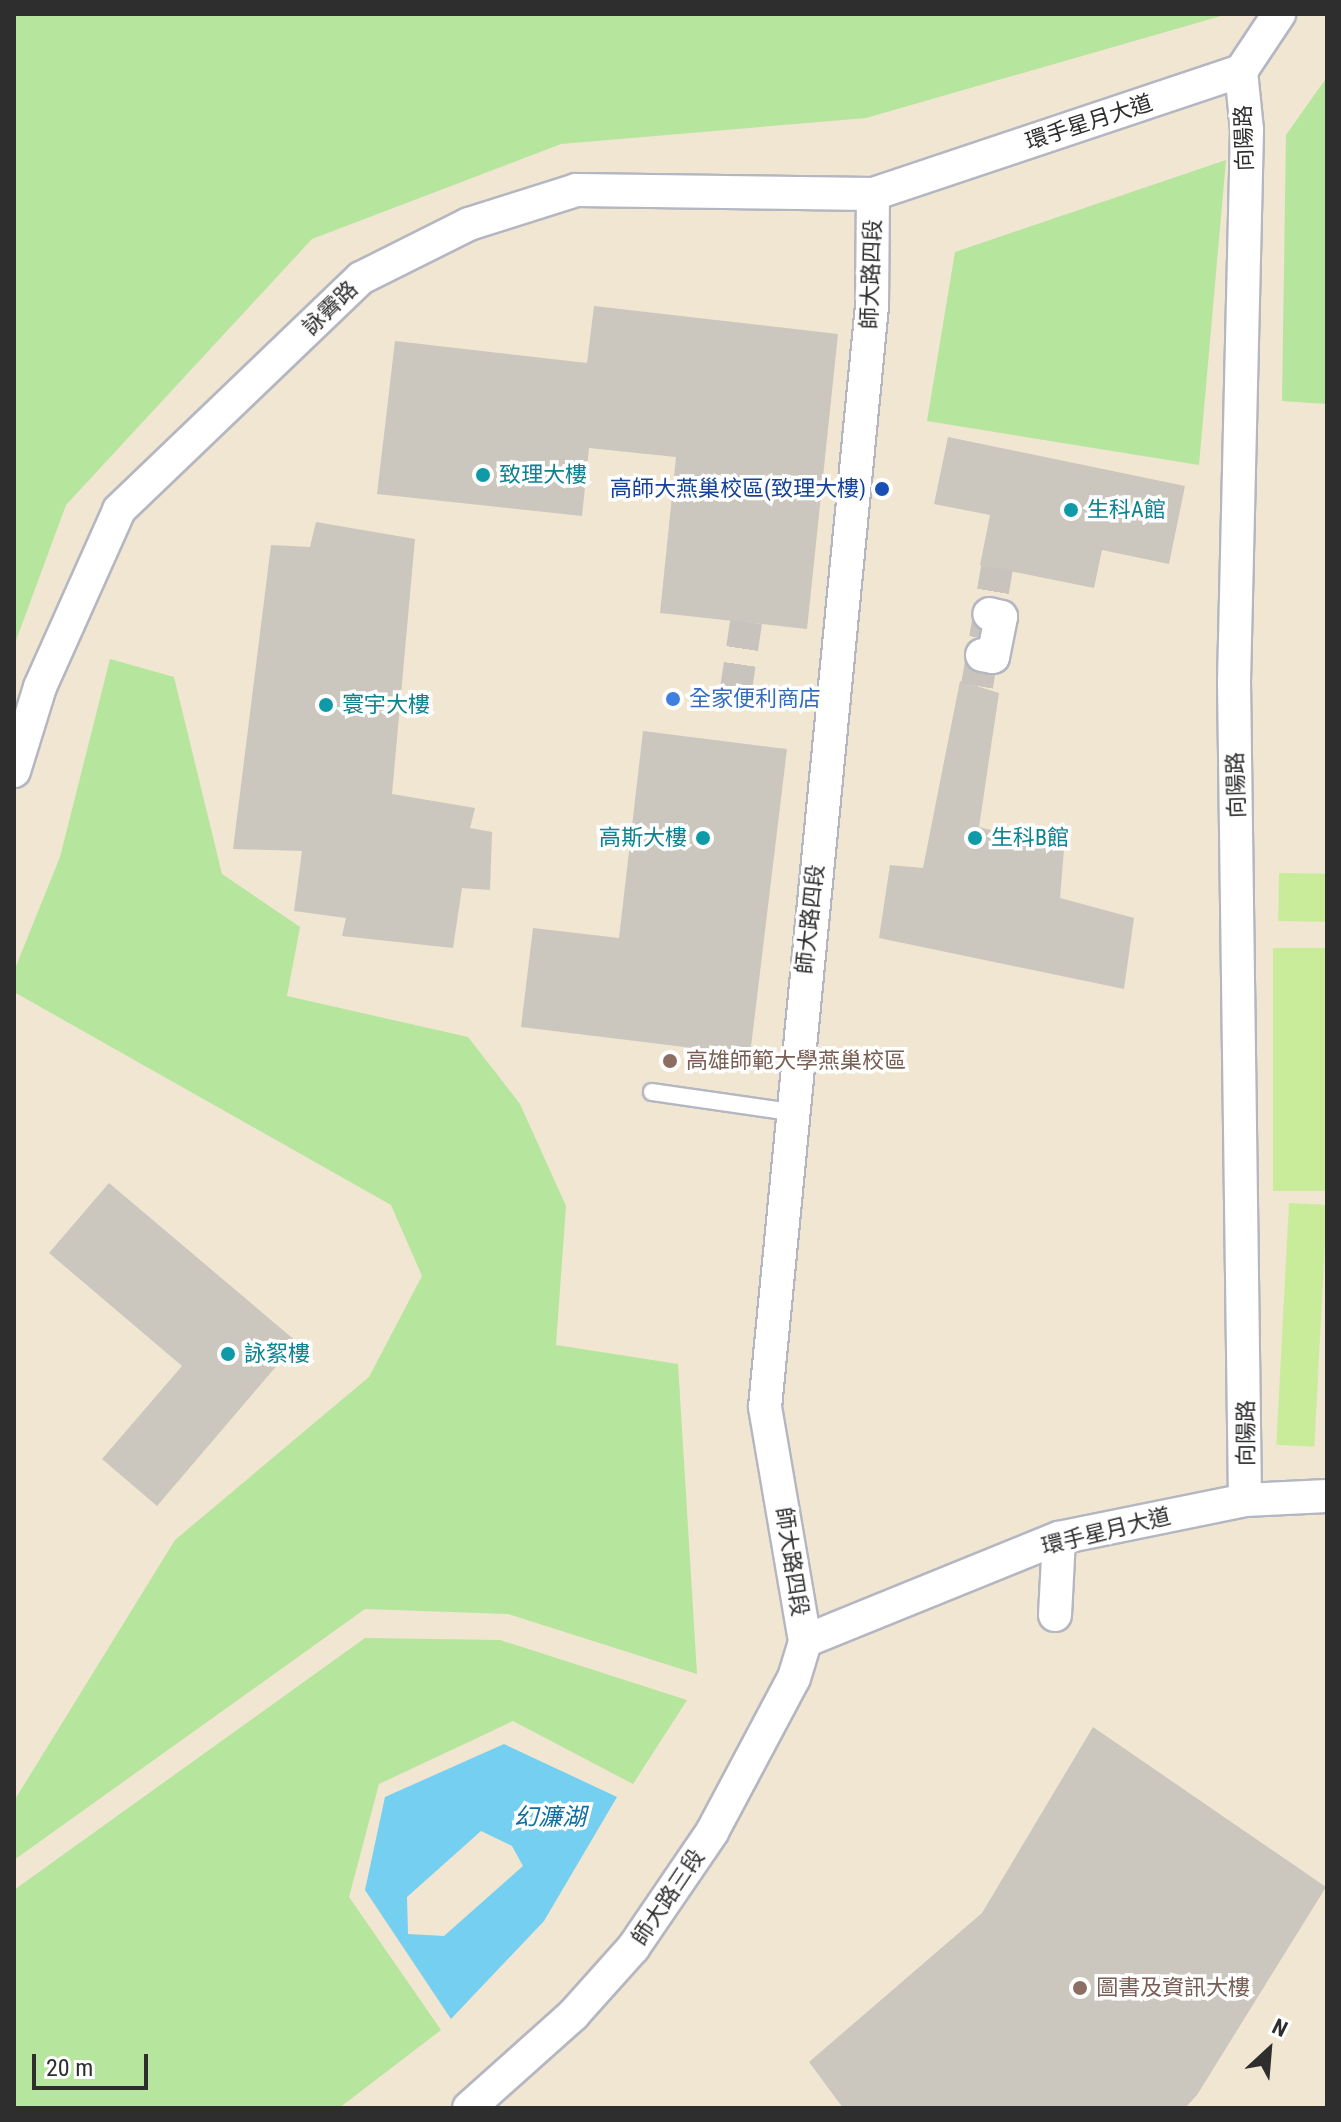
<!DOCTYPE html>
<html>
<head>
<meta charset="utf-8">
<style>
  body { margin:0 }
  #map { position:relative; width:1341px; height:2122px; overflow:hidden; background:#efe9e1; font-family:"Roboto Condensed","Noto Sans TC",sans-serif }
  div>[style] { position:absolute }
  .education>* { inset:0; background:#f0e6d1; transform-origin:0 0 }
  .green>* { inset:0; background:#b6e59e }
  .pitch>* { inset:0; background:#c9ec9a; transform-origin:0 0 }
  .water>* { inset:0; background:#75cff0 }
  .building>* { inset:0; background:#cbc7bf }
  .street-tunnel>* { height:32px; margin-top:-16px; transform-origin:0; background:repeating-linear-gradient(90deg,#c8c4bd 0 32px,transparent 0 48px) }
  .roads { filter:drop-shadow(2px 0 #b4b7c1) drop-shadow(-2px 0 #b4b7c1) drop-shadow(0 2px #b4b7c1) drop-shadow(0 -2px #b4b7c1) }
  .lane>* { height:16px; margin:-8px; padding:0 8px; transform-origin:8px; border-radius:8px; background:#fff }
  .street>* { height:32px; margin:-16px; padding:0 16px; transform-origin:16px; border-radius:16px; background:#fff }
  .dots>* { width:22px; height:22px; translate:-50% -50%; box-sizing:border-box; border:4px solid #fff; border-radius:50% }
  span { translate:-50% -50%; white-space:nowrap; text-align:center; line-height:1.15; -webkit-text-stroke:7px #fff; paint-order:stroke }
  .street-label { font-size:22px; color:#2e2e2e }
  .culture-label { font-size:22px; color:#0d838f }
  .left { translate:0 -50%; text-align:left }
  .right { translate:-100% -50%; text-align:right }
  .transit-label { font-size:22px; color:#164399 }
  .shop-label { font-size:22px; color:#366cbe }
  .education-label { font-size:22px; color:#785e54 }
  .water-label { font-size:24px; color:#0d6fa3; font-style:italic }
  .frame { position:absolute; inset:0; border:16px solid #2e2e2e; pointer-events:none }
  .north { position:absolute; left:1229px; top:2010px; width:80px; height:80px; -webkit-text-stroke:6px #fff; paint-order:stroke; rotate:26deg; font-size:22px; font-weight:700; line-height:32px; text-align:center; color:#2e2e2e }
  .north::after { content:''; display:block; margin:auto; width:28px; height:36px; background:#2e2e2e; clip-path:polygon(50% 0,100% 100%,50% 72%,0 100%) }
  .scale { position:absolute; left:32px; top:2054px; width:116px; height:36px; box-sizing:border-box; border:4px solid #2e2e2e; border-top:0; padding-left:10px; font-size:24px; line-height:28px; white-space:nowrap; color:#2e2e2e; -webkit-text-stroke:6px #fff; paint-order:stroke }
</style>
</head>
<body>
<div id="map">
  <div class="education">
    <div style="left:14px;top:14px;width:1313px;height:2094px"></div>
  </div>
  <div class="green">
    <div style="clip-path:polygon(14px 14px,1228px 14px,866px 118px,561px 144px,312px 239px,66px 505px,14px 646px)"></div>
    <div style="clip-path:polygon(1327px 77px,1327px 404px,1282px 401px,1286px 135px)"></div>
    <div style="clip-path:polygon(1226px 160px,1199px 465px,927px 421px,955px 252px)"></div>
    <div style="clip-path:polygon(110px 659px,174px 677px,222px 874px,300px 927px,287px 996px,468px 1037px,520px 1104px,566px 1206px,556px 1345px,678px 1364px,697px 1674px,508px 1614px,365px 1609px,14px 1860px,14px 1801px,175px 1540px,369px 1377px,422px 1276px,391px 1205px,14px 992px,14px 971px,60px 857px)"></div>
    <div style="clip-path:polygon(365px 1638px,500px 1640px,687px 1700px,633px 1784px,513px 1721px,379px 1784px,349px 1897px,441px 2030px,339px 2108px,14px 2108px,14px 1890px)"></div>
  </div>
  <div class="pitch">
    <div style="left:1279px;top:873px;width:48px;height:48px;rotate:1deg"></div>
    <div style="left:1273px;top:948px;width:54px;height:243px"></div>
    <div style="left:1289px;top:1203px;width:38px;height:242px;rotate:3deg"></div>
  </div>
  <div class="water">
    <div style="clip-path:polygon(evenodd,504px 1744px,617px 1797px,544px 1921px,451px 2019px,365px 1890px,385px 1797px,504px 1744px,481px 1831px,512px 1846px,523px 1866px,444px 1936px,408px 1934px,407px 1897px,481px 1831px)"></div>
  </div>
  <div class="building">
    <div style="clip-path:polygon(594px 306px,838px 334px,807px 629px,660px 613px,676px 457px,589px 448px,582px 516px,377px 494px,395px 341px,587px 363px)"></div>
    <div style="clip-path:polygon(948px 437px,1185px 486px,1169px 564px,1102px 550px,1094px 588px,980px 565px,990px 515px,934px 504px)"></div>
    <div style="clip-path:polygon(316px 522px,415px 539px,392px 794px,475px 808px,470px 828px,492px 832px,490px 890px,462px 888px,453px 948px,342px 936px,346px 918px,294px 911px,302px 851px,233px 849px,271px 545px,310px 547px)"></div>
    <div style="clip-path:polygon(960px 681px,999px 693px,979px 827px,1064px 849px,1060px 898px,1134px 918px,1124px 989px,879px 938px,890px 865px,923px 868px)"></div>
    <div style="clip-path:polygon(643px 731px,787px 749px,750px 1055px,521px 1027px,533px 928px,619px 938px)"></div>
    <div style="clip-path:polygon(109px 1183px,297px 1342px,157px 1506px,102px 1459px,182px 1366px,49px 1253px)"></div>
    <div style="clip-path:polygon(1093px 1727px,1326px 1887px,1197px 2095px,1185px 2108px,843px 2108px,809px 2062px,982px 1913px)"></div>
  </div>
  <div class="street-tunnel">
    <div style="left:977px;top:686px;width:120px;rotate:-80.4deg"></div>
    <div style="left:735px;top:696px;width:75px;rotate:-81.5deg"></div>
  </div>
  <div class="roads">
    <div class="lane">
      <div style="left:652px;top:1092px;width:139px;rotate:8.2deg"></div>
    </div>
    <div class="street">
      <div style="left:1241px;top:71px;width:59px;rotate:84.2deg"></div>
      <div style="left:1247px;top:130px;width:551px;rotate:91.35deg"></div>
      <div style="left:1234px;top:681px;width:819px;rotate:89.23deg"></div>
      <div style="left:982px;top:655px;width:11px;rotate:10deg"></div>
      <div style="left:993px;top:657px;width:41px;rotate:-78.7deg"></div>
      <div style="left:1001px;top:617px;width:12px;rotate:-166deg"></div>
      <div style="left:14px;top:771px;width:88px;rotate:-72.8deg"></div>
      <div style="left:40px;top:687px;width:194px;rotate:-65.9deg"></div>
      <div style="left:119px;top:510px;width:335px;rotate:-43.8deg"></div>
      <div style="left:361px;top:278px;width:121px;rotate:-26.6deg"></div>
      <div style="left:469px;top:224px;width:112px;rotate:-17.6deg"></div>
      <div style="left:576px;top:190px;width:297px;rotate:0.8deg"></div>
      <div style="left:873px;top:194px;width:388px;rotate:-18.5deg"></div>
      <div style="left:1241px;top:71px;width:69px;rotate:-56.3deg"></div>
      <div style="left:1055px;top:1615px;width:77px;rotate:-87deg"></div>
      <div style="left:805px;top:1641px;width:274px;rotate:-22.1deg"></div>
      <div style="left:1059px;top:1538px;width:190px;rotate:-11.5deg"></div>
      <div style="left:1245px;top:1500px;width:82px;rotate:-2.8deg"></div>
      <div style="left:469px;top:2108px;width:140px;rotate:-41.8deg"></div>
      <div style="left:573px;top:2015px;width:90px;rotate:-48.2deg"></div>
      <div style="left:633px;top:1948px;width:140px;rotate:-55.7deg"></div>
      <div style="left:712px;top:1832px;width:174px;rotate:-62deg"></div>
      <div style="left:794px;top:1678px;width:39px;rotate:-73deg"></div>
      <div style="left:805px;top:1641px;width:237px;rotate:-99.7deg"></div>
      <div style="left:765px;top:1407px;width:1106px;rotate:-84.45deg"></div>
      <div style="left:872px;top:306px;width:112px;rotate:-89.5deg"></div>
    </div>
  </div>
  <div class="dots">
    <div style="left:483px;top:475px;background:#0f9aa8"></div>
    <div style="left:882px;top:489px;background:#1a4fb4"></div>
    <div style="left:1071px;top:510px;background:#0f9aa8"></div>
    <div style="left:673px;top:699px;background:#3f7fe0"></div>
    <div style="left:326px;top:705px;background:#0f9aa8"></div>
    <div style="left:703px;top:838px;background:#0f9aa8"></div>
    <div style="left:975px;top:838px;background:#0f9aa8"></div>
    <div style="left:670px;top:1061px;background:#8d6e63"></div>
    <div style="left:228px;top:1354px;background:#0f9aa8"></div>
    <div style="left:1080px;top:1988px;background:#8d6e63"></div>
  </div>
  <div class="street-label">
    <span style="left:1089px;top:122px;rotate:-18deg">環手星月大道</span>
    <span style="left:1244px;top:138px;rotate:-92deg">向陽路</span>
    <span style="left:871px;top:274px;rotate:-88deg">師大路四段</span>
    <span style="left:330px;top:308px;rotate:-44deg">詠霽路</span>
    <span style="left:1236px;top:785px;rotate:-92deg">向陽路</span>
    <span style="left:810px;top:919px;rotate:-84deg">師大路四段</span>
    <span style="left:1246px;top:1433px;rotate:-90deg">向陽路</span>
    <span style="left:1106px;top:1531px;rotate:-14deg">環手星月大道</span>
    <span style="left:792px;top:1562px;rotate:81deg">師大路四段</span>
    <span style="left:668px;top:1897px;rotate:-56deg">師大路三段</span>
  </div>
  <div class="culture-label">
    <span class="left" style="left:499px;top:475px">致理大樓</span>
    <span class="left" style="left:1087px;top:510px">生科A館</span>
    <span class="left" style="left:342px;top:705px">寰宇大樓</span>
    <span class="right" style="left:687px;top:838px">高斯大樓</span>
    <span class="left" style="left:991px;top:838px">生科B館</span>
    <span class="left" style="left:244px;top:1354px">詠絮樓</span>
  </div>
  <div class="transit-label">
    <span class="right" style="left:866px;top:489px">高師大燕巢校區(致理大樓)</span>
  </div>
  <div class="shop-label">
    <span class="left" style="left:689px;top:699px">全家便利商店</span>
  </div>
  <div class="education-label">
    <span class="left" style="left:686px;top:1061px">高雄師範大學燕巢校區</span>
    <span class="left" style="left:1096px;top:1988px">圖書及資訊大樓</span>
  </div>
  <div class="water-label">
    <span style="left:550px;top:1818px">幻濂湖</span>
  </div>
  <div class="frame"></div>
  <div class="north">N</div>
  <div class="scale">20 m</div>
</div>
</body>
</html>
